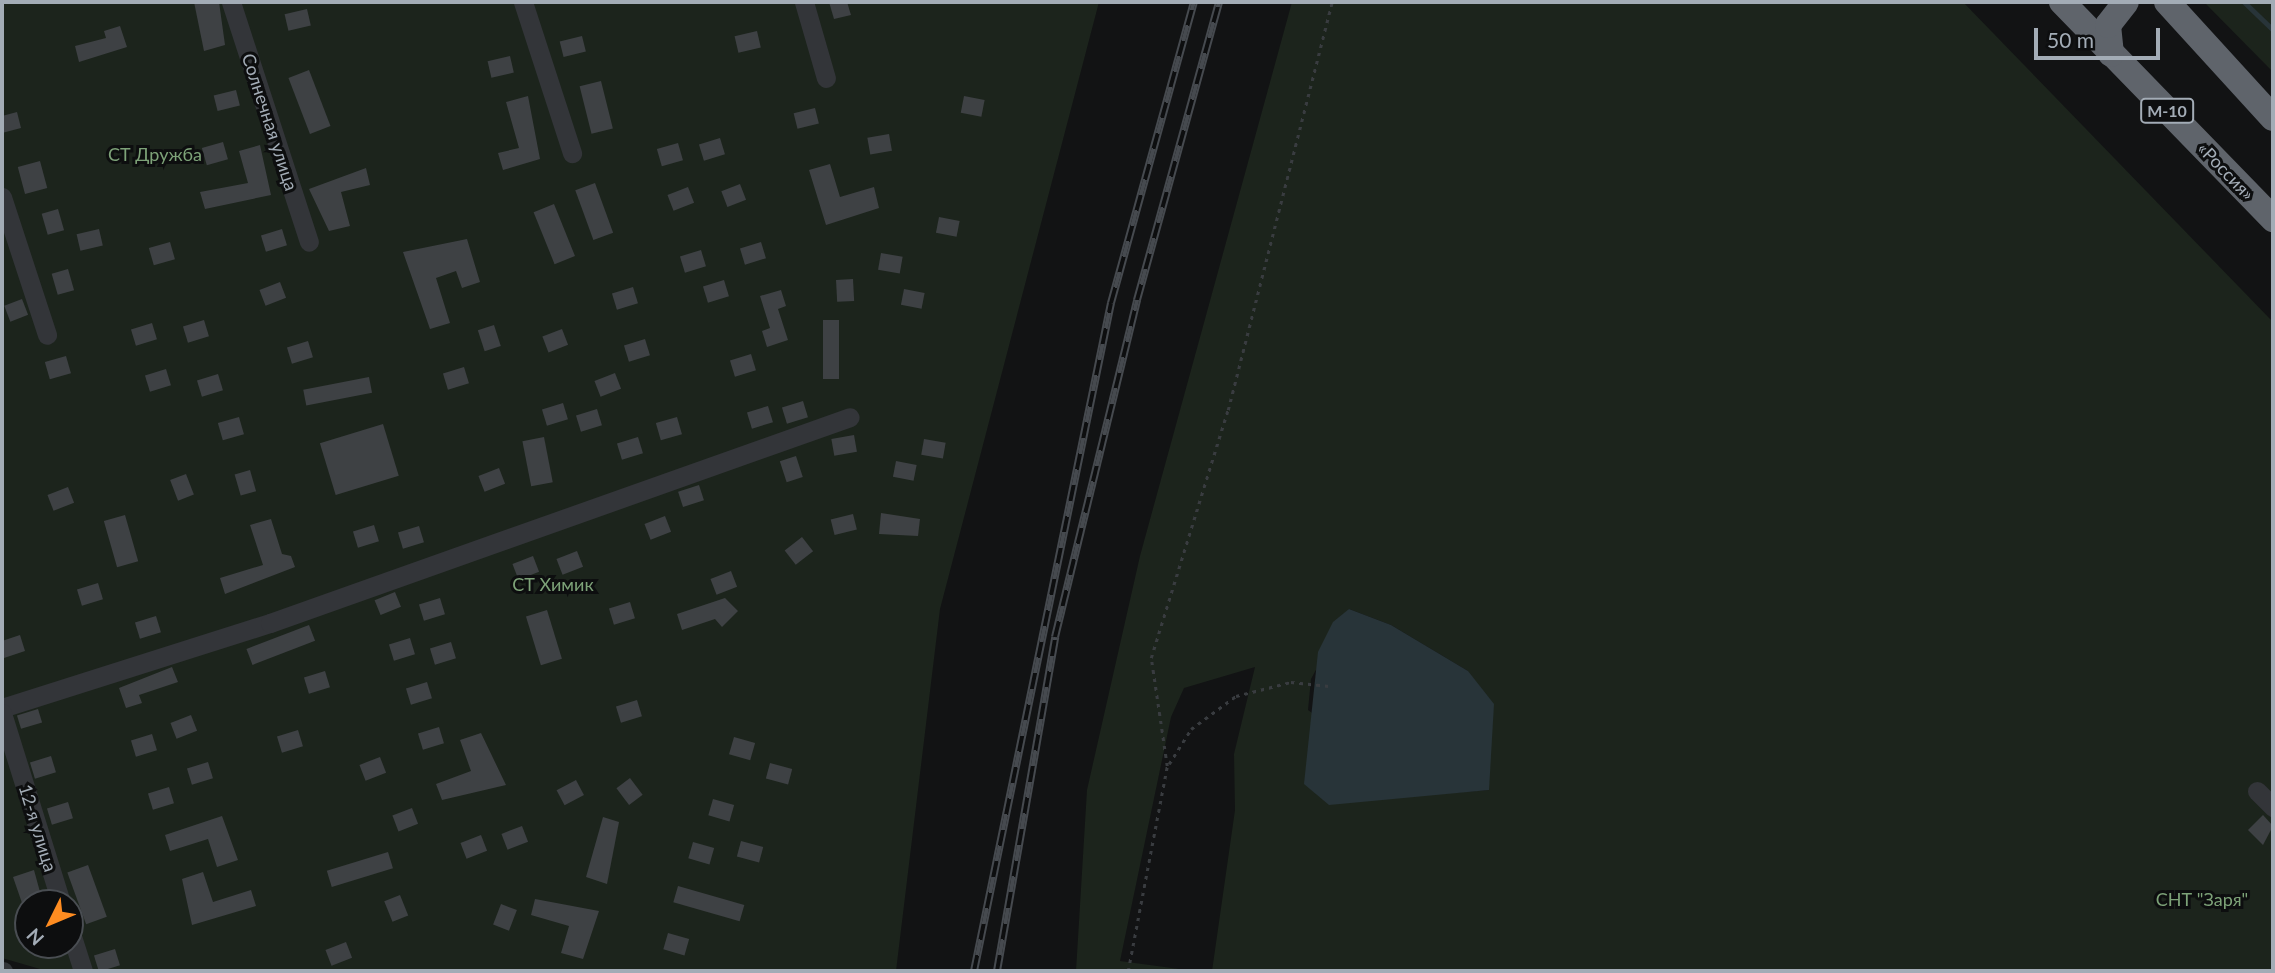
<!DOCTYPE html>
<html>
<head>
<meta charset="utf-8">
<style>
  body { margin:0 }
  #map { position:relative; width:2275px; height:973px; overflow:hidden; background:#121314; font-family:Lato,sans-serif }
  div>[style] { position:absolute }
  .green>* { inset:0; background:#1c241c }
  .water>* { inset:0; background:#283439 }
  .stream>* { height:5px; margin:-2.5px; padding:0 2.5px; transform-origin:2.5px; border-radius:2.5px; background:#283439 }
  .building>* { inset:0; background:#3e4144; transform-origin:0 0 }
  .path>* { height:2.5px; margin-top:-1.25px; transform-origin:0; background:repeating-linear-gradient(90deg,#393c40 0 3.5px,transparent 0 8.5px) }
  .minor>* { height:19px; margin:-9.5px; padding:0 9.5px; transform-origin:9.5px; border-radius:9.5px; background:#333539 }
  .highway>* { height:26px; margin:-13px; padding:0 13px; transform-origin:13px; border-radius:13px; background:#5f646b }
  .rail>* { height:8px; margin-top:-4px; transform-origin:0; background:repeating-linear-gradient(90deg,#0d0e0f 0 16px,#464a4f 0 32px); box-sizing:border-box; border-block:2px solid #464a4f }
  span { translate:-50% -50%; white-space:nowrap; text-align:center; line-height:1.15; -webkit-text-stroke:6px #0d0e0f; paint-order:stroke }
  .shield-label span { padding:2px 5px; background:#0d0e0f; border:2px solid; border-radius:5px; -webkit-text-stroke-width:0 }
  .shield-label { font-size:16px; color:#a3acb6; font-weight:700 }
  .street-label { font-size:18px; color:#a3acb6 }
  .park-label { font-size:18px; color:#7da278 }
  .frame { position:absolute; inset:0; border:4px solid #a3acb6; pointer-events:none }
  .north { position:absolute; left:14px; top:889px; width:70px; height:70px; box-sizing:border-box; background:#0d0e0f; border:2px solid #494d52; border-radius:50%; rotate:227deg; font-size:19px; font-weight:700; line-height:28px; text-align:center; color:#a3acb6 }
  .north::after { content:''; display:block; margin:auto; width:24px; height:32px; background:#fe8c21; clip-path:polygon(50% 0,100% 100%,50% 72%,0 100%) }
  .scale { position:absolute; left:2034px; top:28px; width:126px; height:32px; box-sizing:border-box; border:4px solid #a3acb6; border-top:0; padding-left:9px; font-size:21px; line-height:24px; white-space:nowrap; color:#a3acb6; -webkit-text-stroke:5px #0d0e0f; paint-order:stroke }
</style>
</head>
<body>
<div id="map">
  <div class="green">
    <div style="clip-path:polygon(evenodd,2px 2px,1099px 2px,940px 609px,896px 971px,47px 971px,2px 958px,2px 2px,28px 903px,70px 903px,70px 945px,28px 945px,28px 903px)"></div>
    <div style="clip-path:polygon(evenodd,1292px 2px,1963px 2px,2273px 322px,2273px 971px,1212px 971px,1235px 810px,1234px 754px,1255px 667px,1184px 688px,1171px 717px,1120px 961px,1194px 971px,1076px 971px,1087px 790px,1140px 556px,1292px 2px,1349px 609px,1391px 625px,1468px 671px,1489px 790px,1424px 795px,1308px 710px,1311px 679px,1349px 609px)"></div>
    <div style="clip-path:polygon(2204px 2px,2273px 2px,2273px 72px)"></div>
  </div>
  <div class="water">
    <div style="clip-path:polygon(1349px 609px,1391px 625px,1468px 671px,1494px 704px,1489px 790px,1329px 805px,1304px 784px,1318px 652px,1333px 622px)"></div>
  </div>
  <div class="stream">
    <div style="left:2244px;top:2px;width:40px;rotate:44deg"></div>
  </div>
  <div class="building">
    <div style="clip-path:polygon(194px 2px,219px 2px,225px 45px,204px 51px)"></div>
    <div style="clip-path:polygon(829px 2px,847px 2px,851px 15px,834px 19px)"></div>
    <div style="left:307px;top:9px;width:17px;height:23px;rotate:77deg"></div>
    <div style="clip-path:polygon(120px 26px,127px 47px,79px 62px,75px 46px,106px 38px,104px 31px)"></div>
    <div style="left:757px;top:31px;width:17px;height:23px;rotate:77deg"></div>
    <div style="left:582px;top:36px;width:16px;height:23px;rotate:76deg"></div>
    <div style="left:510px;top:56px;width:17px;height:23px;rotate:77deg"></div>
    <div style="left:309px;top:70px;width:60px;height:22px;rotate:69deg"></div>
    <div style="left:601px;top:81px;width:49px;height:22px;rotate:76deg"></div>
    <div style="left:236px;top:90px;width:16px;height:23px;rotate:76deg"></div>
    <div style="clip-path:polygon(528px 96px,540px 159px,503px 170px,498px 153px,519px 148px,506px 102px)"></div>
    <div style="left:964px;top:96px;width:21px;height:17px;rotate:11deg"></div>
    <div style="left:815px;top:108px;width:16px;height:22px;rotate:76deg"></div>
    <div style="clip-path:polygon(17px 112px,21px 128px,2px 133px,2px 116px)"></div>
    <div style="left:889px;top:134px;width:17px;height:22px;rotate:80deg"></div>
    <div style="left:720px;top:138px;width:17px;height:22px;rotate:73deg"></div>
    <div style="left:223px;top:142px;width:18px;height:22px;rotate:74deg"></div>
    <div style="left:678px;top:143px;width:18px;height:22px;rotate:74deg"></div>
    <div style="clip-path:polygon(260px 145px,271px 195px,205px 209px,200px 192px,248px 183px,239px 151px)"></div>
    <div style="left:40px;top:161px;width:28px;height:23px;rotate:75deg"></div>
    <div style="clip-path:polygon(830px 164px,840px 197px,874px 187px,879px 208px,826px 225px,809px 170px)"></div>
    <div style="clip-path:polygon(366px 168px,370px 185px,341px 192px,350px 226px,329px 231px,309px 189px)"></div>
    <div style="left:595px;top:183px;width:53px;height:21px;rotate:70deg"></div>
    <div style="left:740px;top:184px;width:17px;height:20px;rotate:69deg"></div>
    <div style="left:688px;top:187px;width:17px;height:22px;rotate:69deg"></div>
    <div style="left:554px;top:204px;width:56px;height:22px;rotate:68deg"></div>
    <div style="left:58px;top:209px;width:22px;height:17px;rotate:74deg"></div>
    <div style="left:939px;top:217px;width:21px;height:16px;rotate:11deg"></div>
    <div style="left:99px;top:229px;width:17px;height:23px;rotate:77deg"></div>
    <div style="left:282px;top:229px;width:17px;height:22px;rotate:73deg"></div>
    <div style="clip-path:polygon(467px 239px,480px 282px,462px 288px,456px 271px,436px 278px,450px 323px,430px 329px,403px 252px)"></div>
    <div style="left:170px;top:242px;width:18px;height:22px;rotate:74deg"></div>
    <div style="left:761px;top:242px;width:17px;height:22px;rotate:73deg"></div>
    <div style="left:701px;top:250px;width:17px;height:22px;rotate:73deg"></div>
    <div style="left:881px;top:253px;width:22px;height:17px;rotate:10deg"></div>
    <div style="left:68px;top:269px;width:22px;height:17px;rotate:74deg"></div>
    <div style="left:853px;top:279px;width:22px;height:17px;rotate:87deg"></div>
    <div style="left:724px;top:280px;width:17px;height:22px;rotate:73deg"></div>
    <div style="left:280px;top:282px;width:17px;height:22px;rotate:69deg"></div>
    <div style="left:633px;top:287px;width:17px;height:22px;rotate:73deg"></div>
    <div style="left:904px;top:289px;width:21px;height:16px;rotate:11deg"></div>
    <div style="clip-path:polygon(781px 290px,786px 306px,778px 309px,788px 340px,767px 347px,762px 331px,770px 328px,760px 296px)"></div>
    <div style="left:22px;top:299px;width:17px;height:19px;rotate:69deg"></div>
    <div style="left:204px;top:320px;width:17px;height:22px;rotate:73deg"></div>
    <div style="left:839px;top:320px;width:59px;height:16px;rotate:90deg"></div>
    <div style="left:152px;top:323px;width:17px;height:22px;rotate:73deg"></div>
    <div style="left:494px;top:325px;width:22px;height:17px;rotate:72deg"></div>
    <div style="left:562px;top:329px;width:17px;height:21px;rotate:69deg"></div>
    <div style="left:645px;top:339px;width:17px;height:22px;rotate:73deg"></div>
    <div style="left:308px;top:341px;width:17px;height:22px;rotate:73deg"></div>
    <div style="left:751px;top:354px;width:17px;height:22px;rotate:73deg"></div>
    <div style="left:66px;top:356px;width:18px;height:22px;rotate:74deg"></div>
    <div style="left:464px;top:367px;width:17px;height:22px;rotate:73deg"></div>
    <div style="left:166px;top:369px;width:17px;height:22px;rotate:73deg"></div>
    <div style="left:615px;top:373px;width:17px;height:22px;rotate:69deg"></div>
    <div style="left:218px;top:374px;width:17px;height:22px;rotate:73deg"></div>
    <div style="left:369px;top:377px;width:16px;height:67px;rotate:79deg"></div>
    <div style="left:803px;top:401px;width:17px;height:22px;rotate:73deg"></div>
    <div style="left:563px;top:403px;width:17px;height:22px;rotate:73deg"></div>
    <div style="left:768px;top:406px;width:17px;height:22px;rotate:73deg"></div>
    <div style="left:597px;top:409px;width:17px;height:22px;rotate:73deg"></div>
    <div style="left:239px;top:417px;width:18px;height:22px;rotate:74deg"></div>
    <div style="left:677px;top:417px;width:18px;height:22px;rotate:74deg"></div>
    <div style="left:383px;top:424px;width:54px;height:66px;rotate:73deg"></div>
    <div style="left:854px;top:435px;width:17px;height:23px;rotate:80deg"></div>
    <div style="left:544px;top:437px;width:46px;height:22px;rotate:79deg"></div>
    <div style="left:638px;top:437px;width:17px;height:22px;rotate:73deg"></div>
    <div style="left:924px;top:439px;width:22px;height:16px;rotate:10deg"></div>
    <div style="left:796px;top:456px;width:22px;height:17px;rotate:72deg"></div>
    <div style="left:896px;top:461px;width:21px;height:16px;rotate:11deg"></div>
    <div style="left:499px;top:468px;width:17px;height:22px;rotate:69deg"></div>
    <div style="left:250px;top:470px;width:22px;height:16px;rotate:74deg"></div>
    <div style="left:186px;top:474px;width:22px;height:17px;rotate:69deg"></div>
    <div style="left:699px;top:485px;width:16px;height:22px;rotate:72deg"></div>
    <div style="left:68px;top:487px;width:17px;height:22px;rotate:69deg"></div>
    <div style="clip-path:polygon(881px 513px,920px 519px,918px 536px,879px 534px)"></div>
    <div style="left:853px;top:514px;width:16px;height:23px;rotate:76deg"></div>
    <div style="left:125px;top:515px;width:48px;height:22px;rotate:74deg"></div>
    <div style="left:665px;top:516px;width:17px;height:22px;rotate:69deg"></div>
    <div style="clip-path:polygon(271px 519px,282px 554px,291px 556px,295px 567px,225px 594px,220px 578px,263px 565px,250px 525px)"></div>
    <div style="left:374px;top:525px;width:17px;height:22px;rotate:73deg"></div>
    <div style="left:419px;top:526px;width:17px;height:22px;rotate:73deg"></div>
    <div style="left:802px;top:537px;width:18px;height:22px;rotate:52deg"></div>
    <div style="left:577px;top:551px;width:17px;height:22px;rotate:69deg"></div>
    <div style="left:533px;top:556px;width:17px;height:22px;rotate:69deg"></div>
    <div style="left:731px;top:571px;width:17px;height:22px;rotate:69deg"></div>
    <div style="left:98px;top:583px;width:17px;height:22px;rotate:73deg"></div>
    <div style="left:395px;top:592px;width:16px;height:22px;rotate:68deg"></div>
    <div style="left:440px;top:598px;width:17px;height:22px;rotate:73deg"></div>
    <div style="clip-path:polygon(725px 598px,738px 611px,722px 627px,715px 619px,682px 630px,677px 614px)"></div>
    <div style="left:630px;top:602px;width:17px;height:22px;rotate:73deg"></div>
    <div style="left:547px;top:610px;width:51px;height:22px;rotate:73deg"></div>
    <div style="left:156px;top:616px;width:17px;height:22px;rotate:73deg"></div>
    <div style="left:309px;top:625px;width:17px;height:67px;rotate:69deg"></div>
    <div style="clip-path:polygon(20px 635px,25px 651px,4px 658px,2px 641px)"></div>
    <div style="left:410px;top:638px;width:17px;height:22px;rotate:73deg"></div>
    <div style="left:451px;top:642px;width:17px;height:22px;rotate:73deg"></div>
    <div style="clip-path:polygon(172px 667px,178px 682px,139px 695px,142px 703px,126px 708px,119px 688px)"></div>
    <div style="left:325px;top:671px;width:17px;height:22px;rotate:73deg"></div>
    <div style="left:427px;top:682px;width:17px;height:22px;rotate:73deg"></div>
    <div style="left:637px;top:700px;width:17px;height:22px;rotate:73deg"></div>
    <div style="left:38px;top:709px;width:14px;height:22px;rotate:73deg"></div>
    <div style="left:191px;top:715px;width:17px;height:22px;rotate:69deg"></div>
    <div style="left:439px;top:727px;width:17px;height:22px;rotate:73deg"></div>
    <div style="left:298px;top:730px;width:17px;height:22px;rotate:73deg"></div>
    <div style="clip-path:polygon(481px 733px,506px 785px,442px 800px,436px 784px,471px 771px,460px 740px)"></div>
    <div style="left:152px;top:734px;width:17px;height:22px;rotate:73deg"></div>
    <div style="left:734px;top:737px;width:22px;height:18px;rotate:16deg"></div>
    <div style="left:51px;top:756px;width:17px;height:22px;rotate:73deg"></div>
    <div style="left:380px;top:757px;width:17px;height:22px;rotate:69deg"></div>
    <div style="left:208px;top:762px;width:17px;height:22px;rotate:73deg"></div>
    <div style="left:770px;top:763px;width:23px;height:16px;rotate:15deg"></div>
    <div style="left:630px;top:778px;width:21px;height:17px;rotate:53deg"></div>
    <div style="left:576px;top:780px;width:17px;height:22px;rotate:62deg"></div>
    <div style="left:169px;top:787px;width:17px;height:22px;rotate:73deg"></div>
    <div style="left:713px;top:799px;width:22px;height:17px;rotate:16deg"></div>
    <div style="left:68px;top:802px;width:17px;height:22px;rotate:73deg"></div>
    <div style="left:412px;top:808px;width:17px;height:21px;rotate:69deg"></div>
    <div style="clip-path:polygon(2263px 815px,2273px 826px,2263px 845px,2248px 830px)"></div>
    <div style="clip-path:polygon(222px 816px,238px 860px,217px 867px,208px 839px,170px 851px,165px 835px)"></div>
    <div style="clip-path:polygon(603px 817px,619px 822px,607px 884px,586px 877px)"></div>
    <div style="left:522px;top:826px;width:17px;height:22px;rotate:69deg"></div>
    <div style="left:481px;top:835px;width:17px;height:22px;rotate:69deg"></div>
    <div style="left:741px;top:841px;width:23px;height:16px;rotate:15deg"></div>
    <div style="left:693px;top:842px;width:22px;height:17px;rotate:16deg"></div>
    <div style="left:388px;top:852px;width:17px;height:64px;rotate:73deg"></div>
    <div style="left:88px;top:865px;width:55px;height:22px;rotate:70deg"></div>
    <div style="clip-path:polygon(34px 870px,43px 903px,22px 903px,13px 877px)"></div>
    <div style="clip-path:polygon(203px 872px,213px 902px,251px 890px,256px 906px,192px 925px,182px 879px)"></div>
    <div style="left:678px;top:886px;width:69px;height:17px;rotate:16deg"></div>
    <div style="left:400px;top:895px;width:22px;height:17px;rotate:68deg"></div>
    <div style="clip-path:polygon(535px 899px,599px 911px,583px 959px,561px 953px,569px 926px,531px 915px)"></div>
    <div style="left:501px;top:904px;width:17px;height:22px;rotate:21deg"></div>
    <div style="left:668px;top:933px;width:22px;height:17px;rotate:16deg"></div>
    <div style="left:346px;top:942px;width:17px;height:22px;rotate:69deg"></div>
    <div style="left:115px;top:949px;width:17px;height:22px;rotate:73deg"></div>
  </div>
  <div class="path">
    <div style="left:1169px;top:764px;width:41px;rotate:-57.8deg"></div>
    <div style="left:1191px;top:729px;width:56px;rotate:-36.3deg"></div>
    <div style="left:1236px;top:696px;width:57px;rotate:-14.3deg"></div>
    <div style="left:1291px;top:682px;width:38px;rotate:6deg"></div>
    <div style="left:1128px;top:971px;width:209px;rotate:-79.2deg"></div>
    <div style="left:1167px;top:766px;width:109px;rotate:-98.4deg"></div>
    <div style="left:1151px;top:658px;width:260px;rotate:-72.8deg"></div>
    <div style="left:1228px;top:410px;width:421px;rotate:-75.7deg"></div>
  </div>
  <div class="minor">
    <div style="left:231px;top:2px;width:252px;rotate:72deg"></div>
    <div style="left:523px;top:2px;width:159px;rotate:72deg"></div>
    <div style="left:804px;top:2px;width:79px;rotate:73.9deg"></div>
    <div style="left:2px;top:197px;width:145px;rotate:71.9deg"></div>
    <div style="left:2px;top:708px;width:281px;rotate:-17.6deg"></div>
    <div style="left:270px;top:623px;width:615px;rotate:-19.55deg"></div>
    <div style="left:2px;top:713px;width:199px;rotate:72.7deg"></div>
    <div style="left:2257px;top:791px;width:23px;rotate:45deg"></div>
    <div style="left:70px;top:930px;width:43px;rotate:72.4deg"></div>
    <div style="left:2px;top:971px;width:1px"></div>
  </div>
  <div class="highway">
    <div style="left:2062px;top:2px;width:303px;rotate:45.8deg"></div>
    <div style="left:2167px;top:2px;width:157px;rotate:47.6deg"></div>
    <div style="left:2111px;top:54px;width:29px;rotate:-96deg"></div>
    <div style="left:2108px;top:25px;width:29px;rotate:-52deg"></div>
  </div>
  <div class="rail">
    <div style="left:974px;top:971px;width:682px;rotate:-78.41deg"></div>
    <div style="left:1111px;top:303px;width:312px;rotate:-74.6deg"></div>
    <div style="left:997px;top:971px;width:339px;rotate:-80.1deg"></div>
    <div style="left:1055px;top:637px;width:347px;rotate:-76.3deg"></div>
    <div style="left:1137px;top:300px;width:309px;rotate:-74.6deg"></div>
  </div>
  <div class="shield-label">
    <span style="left:2167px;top:111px">М-10</span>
  </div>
  <div class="street-label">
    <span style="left:270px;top:122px;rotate:72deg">Солнечная улица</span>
    <span style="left:2226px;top:171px;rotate:46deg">«Россия»</span>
    <span style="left:38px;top:828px;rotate:73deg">12-я улица</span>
  </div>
  <div class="park-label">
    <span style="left:155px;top:154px">СТ Дружба</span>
    <span style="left:553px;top:584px">СТ Химик</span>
    <span style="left:2202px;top:899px">СНТ "Заря"</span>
  </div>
  <div class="frame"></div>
  <div class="north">N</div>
  <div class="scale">50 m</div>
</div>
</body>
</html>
